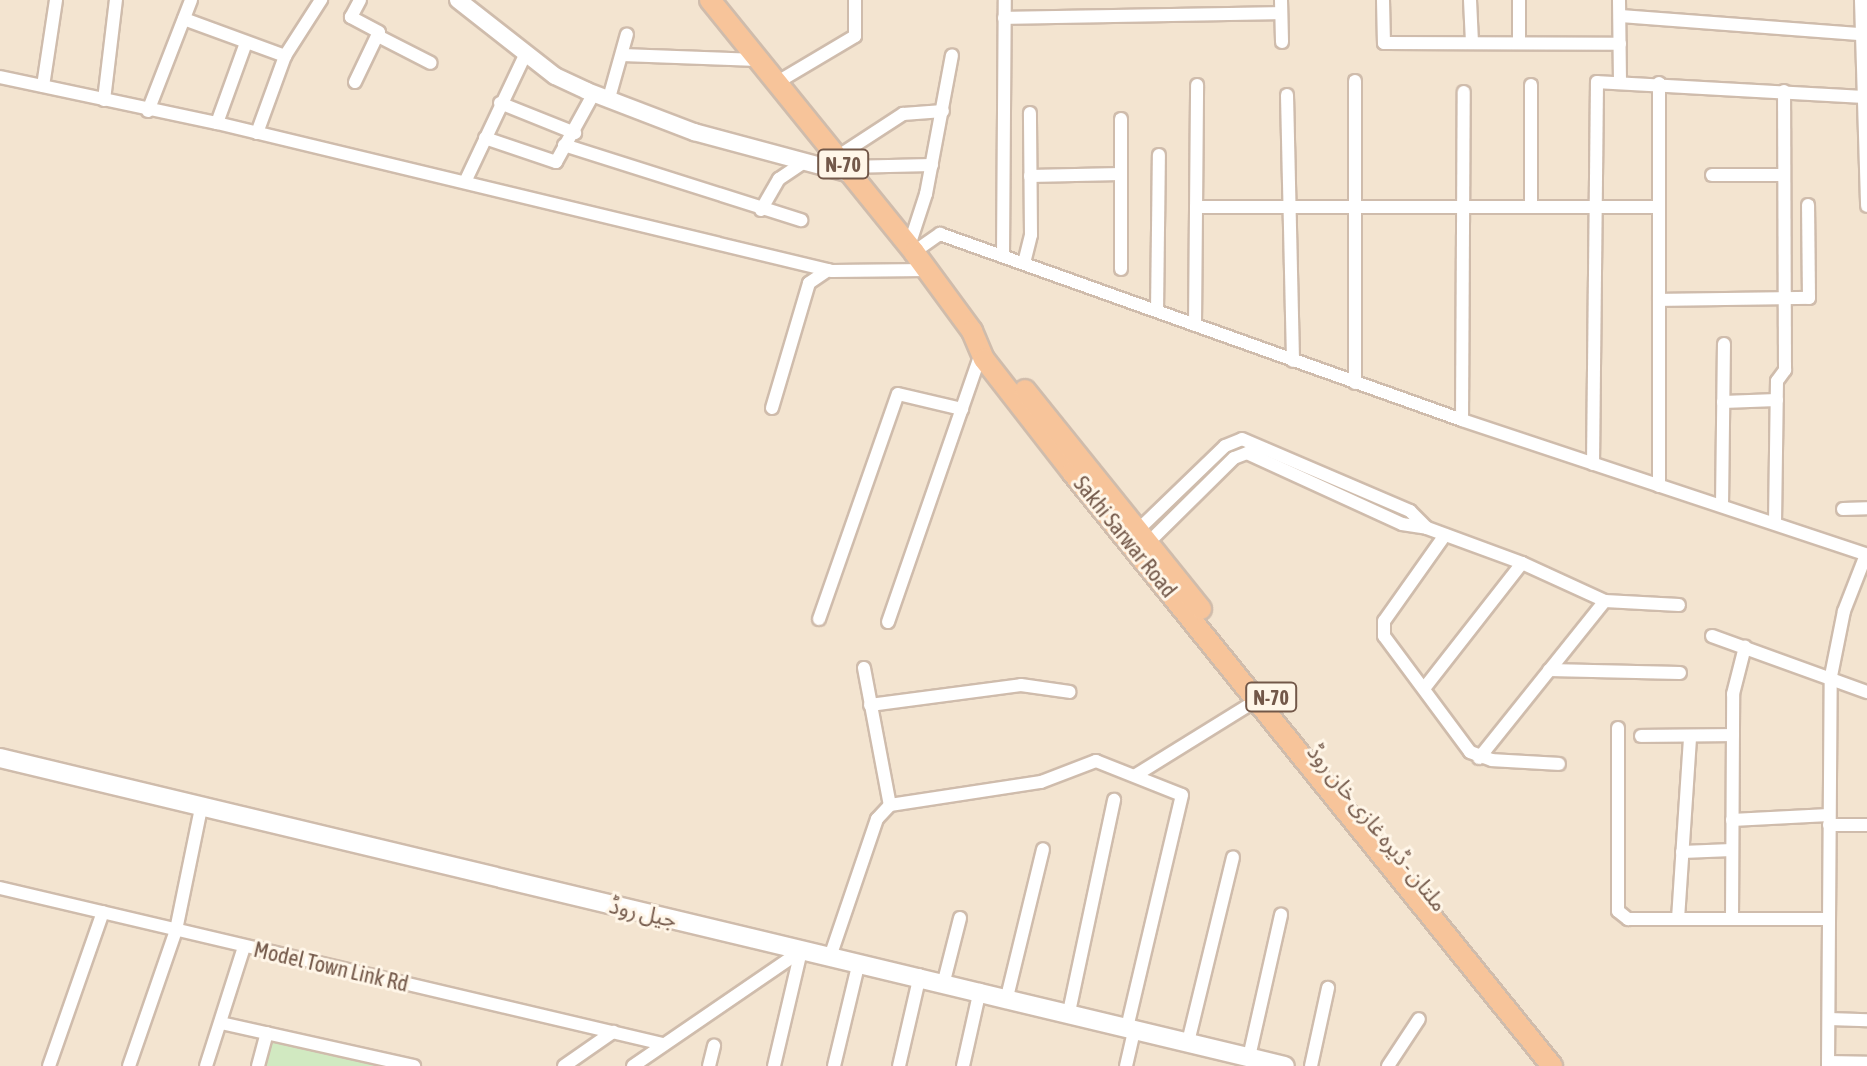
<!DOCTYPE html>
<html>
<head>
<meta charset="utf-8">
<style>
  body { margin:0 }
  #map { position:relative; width:1867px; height:1066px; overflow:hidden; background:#fcf2e2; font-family:"Asap Condensed","Noto Sans Arabic",sans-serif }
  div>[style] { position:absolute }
  .residential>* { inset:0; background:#f3e4d0; transform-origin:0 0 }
  .green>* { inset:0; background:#d1e9c1 }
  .roads { filter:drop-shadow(2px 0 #cfbcac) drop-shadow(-2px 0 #cfbcac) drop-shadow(0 2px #cfbcac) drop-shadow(0 -2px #cfbcac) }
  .minor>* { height:12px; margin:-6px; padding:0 6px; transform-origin:6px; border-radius:6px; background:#fff }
  .tertiary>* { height:16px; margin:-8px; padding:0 8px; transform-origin:8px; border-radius:8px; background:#fff }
  .secondary>* { height:18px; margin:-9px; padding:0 9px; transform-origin:9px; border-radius:9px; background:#fff }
  .trunk>* { height:20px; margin:-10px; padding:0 10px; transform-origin:10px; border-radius:10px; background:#f7c49a }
  span { translate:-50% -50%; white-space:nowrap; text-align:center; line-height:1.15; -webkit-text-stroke:6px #fff6e8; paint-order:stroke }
  .shield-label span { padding:2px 6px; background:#fff6e8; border:2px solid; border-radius:6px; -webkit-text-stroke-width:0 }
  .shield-label { font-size:20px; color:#735849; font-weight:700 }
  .street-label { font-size:22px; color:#735849 }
</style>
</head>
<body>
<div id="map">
  <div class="residential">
    <div style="left:0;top:0;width:1867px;height:1066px"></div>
  </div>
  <div class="green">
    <div style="clip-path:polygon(273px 1041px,376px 1066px,265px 1066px)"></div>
  </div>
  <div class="roads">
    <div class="minor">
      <div style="left:1281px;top:0;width:42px;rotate:88.6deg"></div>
      <div style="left:1383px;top:0;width:43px;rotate:88.7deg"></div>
      <div style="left:1384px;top:43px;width:236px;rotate:0.2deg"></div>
      <div style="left:1470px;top:0;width:43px;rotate:87.3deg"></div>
      <div style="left:1619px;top:0;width:81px;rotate:89.3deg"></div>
      <div style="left:1861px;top:0;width:206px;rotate:88.3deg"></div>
      <div style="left:1620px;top:16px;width:243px;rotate:4.3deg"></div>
      <div style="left:1004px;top:18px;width:277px;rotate:-1deg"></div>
      <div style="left:184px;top:19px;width:108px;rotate:20.1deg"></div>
      <div style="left:378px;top:36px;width:59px;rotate:27deg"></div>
      <div style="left:1519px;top:43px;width:43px;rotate:-90deg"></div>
      <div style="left:622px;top:55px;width:136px;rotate:2.1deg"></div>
      <div style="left:0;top:77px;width:222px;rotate:12deg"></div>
      <div style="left:217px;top:123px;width:633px;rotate:13.53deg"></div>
      <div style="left:832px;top:271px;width:95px;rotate:-0.6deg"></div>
      <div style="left:1355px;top:81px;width:302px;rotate:90deg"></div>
      <div style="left:355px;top:82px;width:55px;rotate:-64.4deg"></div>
      <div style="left:379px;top:32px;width:32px;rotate:-152deg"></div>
      <div style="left:351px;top:17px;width:19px;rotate:-62deg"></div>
      <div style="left:776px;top:83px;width:92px;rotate:-30.7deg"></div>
      <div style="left:855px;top:36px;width:36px;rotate:-90deg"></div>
      <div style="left:43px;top:86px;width:87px;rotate:-81.4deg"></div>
      <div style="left:1287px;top:95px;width:266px;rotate:88.7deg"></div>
      <div style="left:609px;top:98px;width:66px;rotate:-74.3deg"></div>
      <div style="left:104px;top:100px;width:101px;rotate:-83.2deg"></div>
      <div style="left:500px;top:103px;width:81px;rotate:21.8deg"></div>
      <div style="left:148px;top:111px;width:119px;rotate:-68.8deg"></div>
      <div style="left:1121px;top:119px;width:150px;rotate:90deg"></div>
      <div style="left:217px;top:123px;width:85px;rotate:-70.1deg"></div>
      <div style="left:257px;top:133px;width:82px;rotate:-70deg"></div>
      <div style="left:285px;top:56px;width:67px;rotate:-57.3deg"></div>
      <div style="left:485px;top:138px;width:75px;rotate:18.7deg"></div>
      <div style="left:556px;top:162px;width:79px;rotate:-61.2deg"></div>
      <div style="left:564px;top:145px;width:249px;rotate:17.6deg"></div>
      <div style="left:837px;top:157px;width:79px;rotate:-33.1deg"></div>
      <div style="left:903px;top:114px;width:40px;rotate:-4.3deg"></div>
      <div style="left:846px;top:167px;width:86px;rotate:-1.3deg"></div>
      <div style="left:1712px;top:175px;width:72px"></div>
      <div style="left:1030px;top:176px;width:91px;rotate:-1.3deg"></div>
      <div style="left:465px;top:182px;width:143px;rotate:-64.7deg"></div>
      <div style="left:1196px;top:207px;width:463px"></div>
      <div style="left:1531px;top:207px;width:122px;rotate:-90deg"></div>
      <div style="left:761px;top:210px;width:36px;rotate:-60deg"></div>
      <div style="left:779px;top:179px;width:29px;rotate:-34deg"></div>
      <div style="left:909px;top:246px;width:55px;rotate:-71.9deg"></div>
      <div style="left:926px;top:194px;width:141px;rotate:-79.4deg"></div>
      <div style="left:914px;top:252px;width:32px;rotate:-35deg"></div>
      <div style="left:940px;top:234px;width:554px;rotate:19.61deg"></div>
      <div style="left:1462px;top:420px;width:427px;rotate:18.4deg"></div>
      <div style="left:1003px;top:255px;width:255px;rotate:-89.6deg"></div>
      <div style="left:1024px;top:263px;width:29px;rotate:-76deg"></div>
      <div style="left:1031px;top:235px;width:122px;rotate:-90.5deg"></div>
      <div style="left:1659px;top:300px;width:150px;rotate:-0.8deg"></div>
      <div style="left:1809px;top:298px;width:93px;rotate:-90.6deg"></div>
      <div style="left:1157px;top:311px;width:156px;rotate:-89.3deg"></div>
      <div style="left:1195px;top:325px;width:240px;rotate:-89.5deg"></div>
      <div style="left:1723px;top:402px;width:54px;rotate:-2.1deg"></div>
      <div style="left:772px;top:408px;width:130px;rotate:-73.5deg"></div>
      <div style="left:809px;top:283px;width:23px;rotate:-34deg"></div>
      <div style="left:1462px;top:420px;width:328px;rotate:-89.7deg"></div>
      <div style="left:1593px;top:464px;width:382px;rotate:-89.4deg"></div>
      <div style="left:1597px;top:82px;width:266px;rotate:3.2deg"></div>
      <div style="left:1659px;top:486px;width:403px;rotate:-90deg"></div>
      <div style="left:1722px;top:506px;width:162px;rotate:-89.3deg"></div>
      <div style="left:1843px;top:509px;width:24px;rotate:-2deg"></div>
      <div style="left:1775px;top:523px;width:142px;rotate:-89.2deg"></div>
      <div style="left:1777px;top:381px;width:14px;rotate:-54deg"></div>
      <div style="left:1785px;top:370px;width:279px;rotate:-90.2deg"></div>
      <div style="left:1138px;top:530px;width:121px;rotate:-44deg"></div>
      <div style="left:1225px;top:446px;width:18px;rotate:-22deg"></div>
      <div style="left:1242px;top:439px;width:183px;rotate:23.2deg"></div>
      <div style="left:1410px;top:511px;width:24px;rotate:45deg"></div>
      <div style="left:1445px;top:535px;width:105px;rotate:125.3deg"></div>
      <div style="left:1384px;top:621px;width:15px;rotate:90deg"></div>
      <div style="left:1384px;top:636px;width:144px;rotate:53.4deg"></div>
      <div style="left:1470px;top:752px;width:23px;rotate:20deg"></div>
      <div style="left:1492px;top:760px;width:67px;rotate:3.4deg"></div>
      <div style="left:1148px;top:543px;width:121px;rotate:-44.7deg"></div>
      <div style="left:1234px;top:458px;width:14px;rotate:-21deg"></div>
      <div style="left:1247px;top:453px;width:170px;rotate:24.6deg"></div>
      <div style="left:1402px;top:524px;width:25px;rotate:9deg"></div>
      <div style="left:1427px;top:528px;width:101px;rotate:20.2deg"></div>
      <div style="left:1522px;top:563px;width:91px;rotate:24.6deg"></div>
      <div style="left:1605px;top:601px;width:74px;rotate:3.1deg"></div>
      <div style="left:819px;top:619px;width:238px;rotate:-70.7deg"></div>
      <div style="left:898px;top:394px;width:66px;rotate:13.2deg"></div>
      <div style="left:888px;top:622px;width:284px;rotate:-70.9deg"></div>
      <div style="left:1712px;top:636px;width:165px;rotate:19.9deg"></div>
      <div style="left:864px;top:668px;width:139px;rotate:79.3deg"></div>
      <div style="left:1549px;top:670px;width:131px;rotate:1.3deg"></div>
      <div style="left:1426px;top:686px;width:156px;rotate:-52deg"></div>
      <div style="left:870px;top:705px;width:152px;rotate:-7.5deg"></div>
      <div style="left:1021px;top:685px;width:49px;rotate:8.1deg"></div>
      <div style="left:1618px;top:728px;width:183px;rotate:90deg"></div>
      <div style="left:1618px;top:911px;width:13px;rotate:39deg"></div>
      <div style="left:1628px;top:919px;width:201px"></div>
      <div style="left:1641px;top:736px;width:92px;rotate:-0.6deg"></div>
      <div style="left:1479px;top:758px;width:201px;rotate:-51.3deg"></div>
      <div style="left:1136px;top:775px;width:142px;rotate:-31.8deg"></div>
      <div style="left:1732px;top:820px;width:97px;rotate:-3deg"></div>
      <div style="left:1829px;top:825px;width:38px"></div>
      <div style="left:1682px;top:852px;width:50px;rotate:-2.3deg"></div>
      <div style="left:0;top:888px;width:681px;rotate:13.24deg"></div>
      <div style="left:1678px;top:919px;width:183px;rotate:-86.2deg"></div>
      <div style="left:1732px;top:919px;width:225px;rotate:-89.7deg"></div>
      <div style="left:1733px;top:694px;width:49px;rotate:-75.7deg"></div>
      <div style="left:830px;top:957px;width:146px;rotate:-71.2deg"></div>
      <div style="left:877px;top:819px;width:19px;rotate:-47deg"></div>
      <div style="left:890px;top:805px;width:153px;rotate:-8.7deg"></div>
      <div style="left:1041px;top:782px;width:59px;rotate:-20.9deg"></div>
      <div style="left:1096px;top:761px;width:92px;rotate:21.6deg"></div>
      <div style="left:1182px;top:795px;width:238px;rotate:103.3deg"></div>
      <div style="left:944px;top:981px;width:65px;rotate:-75.7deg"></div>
      <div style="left:1007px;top:997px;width:152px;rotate:-76.3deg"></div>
      <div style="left:1069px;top:1012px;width:217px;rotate:-78deg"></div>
      <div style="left:1829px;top:1019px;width:38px;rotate:2deg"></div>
      <div style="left:221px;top:1023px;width:198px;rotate:12.6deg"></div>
      <div style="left:1188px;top:1042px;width:190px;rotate:-76.3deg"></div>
      <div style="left:1249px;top:1057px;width:146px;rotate:-77.3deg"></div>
      <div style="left:1828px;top:1062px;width:39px;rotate:1deg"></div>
      <div style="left:49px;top:1066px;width:163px;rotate:-70.7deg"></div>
      <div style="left:129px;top:1066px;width:144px;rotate:-70.9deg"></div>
      <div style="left:176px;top:930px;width:125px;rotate:-78.4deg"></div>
      <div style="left:206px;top:1066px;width:125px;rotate:-72.3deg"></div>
      <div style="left:258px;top:1066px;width:34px;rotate:-75deg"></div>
      <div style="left:564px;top:1066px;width:60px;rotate:-34.8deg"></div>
      <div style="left:633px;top:1066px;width:204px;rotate:-34.4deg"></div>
      <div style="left:709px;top:1066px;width:21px;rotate:-76deg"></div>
      <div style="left:774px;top:1066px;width:118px;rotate:-76.8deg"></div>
      <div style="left:834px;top:1066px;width:107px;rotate:-76.5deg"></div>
      <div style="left:899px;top:1066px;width:93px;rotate:-77deg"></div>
      <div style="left:963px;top:1066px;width:78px;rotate:-77.4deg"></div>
      <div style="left:1126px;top:1066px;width:39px;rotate:-77deg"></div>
      <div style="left:1311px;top:1066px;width:80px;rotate:-77.7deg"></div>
      <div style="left:1388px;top:1066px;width:56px;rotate:-56.6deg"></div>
      <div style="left:1828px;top:1066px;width:390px;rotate:-89.6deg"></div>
      <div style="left:1831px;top:676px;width:66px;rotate:-78.7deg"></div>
      <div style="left:1844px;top:611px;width:60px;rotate:-68.6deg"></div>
    </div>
    <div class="tertiary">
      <div style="left:458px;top:0;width:123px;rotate:38.1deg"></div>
      <div style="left:555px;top:76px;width:35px;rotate:25deg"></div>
      <div style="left:587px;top:91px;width:115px;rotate:21deg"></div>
      <div style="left:694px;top:132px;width:163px;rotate:15deg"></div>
    </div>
    <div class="secondary">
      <div style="left:0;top:758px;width:1321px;rotate:13.48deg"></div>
    </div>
    <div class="trunk">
      <div style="left:710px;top:0;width:324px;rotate:51deg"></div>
      <div style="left:914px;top:252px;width:98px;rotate:53.7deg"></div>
      <div style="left:972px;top:331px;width:30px;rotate:67deg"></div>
      <div style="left:984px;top:359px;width:143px;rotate:52.1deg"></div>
      <div style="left:1072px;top:472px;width:764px;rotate:51.06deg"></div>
      <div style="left:1025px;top:390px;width:281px;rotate:51.2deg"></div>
    </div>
  </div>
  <div class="shield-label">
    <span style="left:843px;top:164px">N-70</span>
    <span style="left:1271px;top:697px">N-70</span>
  </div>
  <div class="street-label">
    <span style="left:1125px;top:537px;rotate:51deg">Sakhi Sarwar Road</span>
    <span style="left:1377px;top:828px;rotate:51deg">ملتان - ڈیرہ غازی خان روڈ</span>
    <span style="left:643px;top:913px;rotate:13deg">جیل روڈ</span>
    <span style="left:331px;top:967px;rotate:13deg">Model Town Link Rd</span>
  </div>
</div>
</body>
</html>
